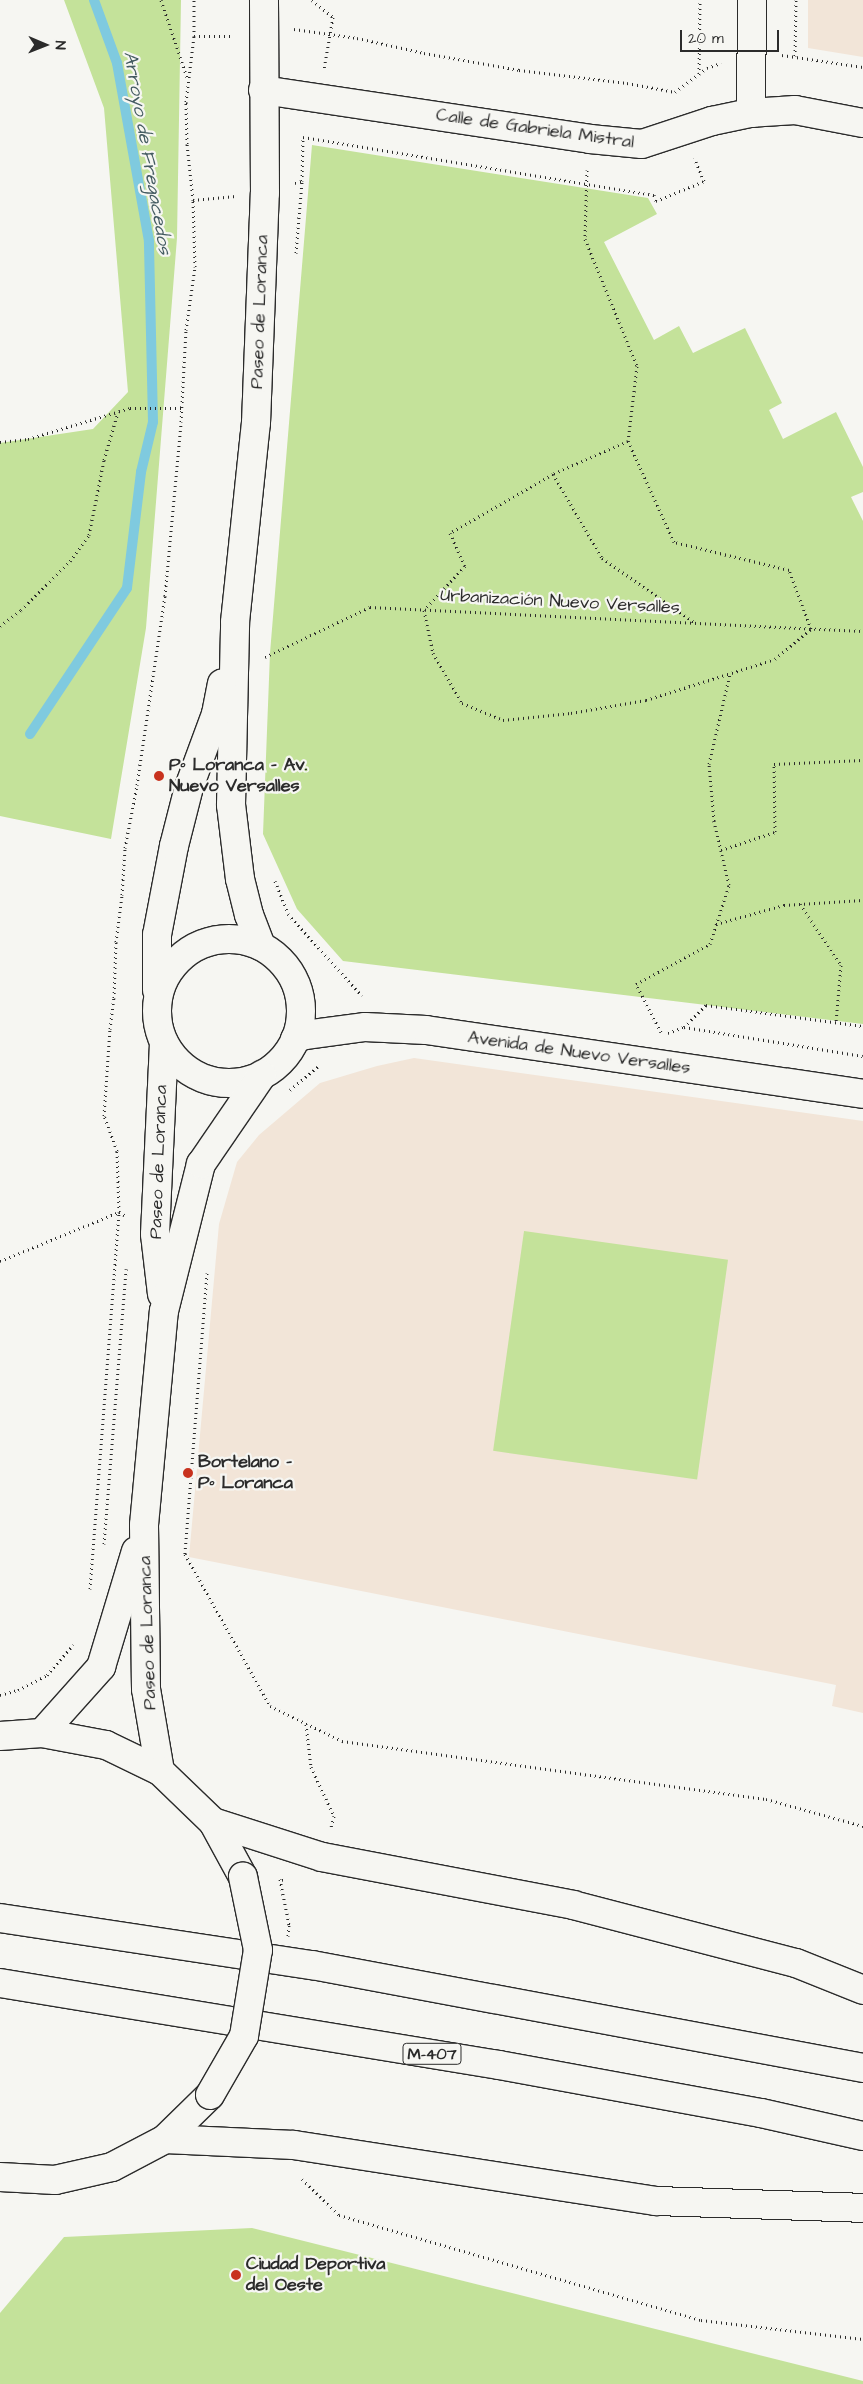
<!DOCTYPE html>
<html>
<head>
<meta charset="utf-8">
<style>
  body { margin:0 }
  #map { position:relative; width:863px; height:2384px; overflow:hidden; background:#f6f6f2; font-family:"Architects Daughter",sans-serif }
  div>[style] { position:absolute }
  .built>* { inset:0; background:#f2e5d8 }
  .green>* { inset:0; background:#c4e29a; transform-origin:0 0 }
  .stream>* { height:10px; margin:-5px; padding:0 5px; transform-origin:5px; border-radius:5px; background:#7fcadf }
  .path>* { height:3px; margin-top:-1.5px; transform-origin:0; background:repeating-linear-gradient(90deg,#2b2b2b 0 1px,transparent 0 5px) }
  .roads { filter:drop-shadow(1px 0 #2b2b2b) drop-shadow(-1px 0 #2b2b2b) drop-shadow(0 1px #2b2b2b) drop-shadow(0 -1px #2b2b2b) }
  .minor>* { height:28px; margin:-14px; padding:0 14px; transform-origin:14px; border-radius:14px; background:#f6f6f2 }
  .tertiary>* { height:28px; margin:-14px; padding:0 14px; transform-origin:14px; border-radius:14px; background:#f6f6f2 }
  .tertiary>.ring { margin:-14px; padding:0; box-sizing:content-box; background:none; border:28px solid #f6f6f2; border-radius:50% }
  .primary>* { height:28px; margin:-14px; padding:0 14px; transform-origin:14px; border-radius:14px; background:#f6f6f2 }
  .motorway>* { height:28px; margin:-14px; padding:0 14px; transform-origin:14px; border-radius:14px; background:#f6f6f2 }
  .path-bridge>* { height:3px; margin-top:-1.5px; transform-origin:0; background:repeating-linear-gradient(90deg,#2b2b2b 0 1px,transparent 0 5px) }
  .bridges { filter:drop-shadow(1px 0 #2b2b2b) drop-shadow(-1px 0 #2b2b2b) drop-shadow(0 1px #2b2b2b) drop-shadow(0 -1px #2b2b2b) }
  .primary-bridge>* { height:28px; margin:-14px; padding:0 14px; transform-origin:14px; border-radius:14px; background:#f6f6f2 }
  .dots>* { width:14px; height:14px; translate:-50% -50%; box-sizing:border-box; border:2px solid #f6f6f2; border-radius:50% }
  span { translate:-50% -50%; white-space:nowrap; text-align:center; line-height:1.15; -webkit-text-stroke:4.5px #f6f6f2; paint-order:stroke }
  .shield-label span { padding:1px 4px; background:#f6f6f2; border:1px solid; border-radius:4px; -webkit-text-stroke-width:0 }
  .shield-label { font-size:16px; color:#2b2b2b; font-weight:700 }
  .street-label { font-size:18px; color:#2b2b2b }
  .poi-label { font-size:18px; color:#2b2b2b; font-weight:700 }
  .left { translate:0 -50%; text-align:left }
  .water-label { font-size:19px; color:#445b61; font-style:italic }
  .north { position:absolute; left:20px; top:20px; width:50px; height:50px; -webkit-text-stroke:4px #f6f6f2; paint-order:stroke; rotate:91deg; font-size:14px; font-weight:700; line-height:20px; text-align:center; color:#2b2b2b }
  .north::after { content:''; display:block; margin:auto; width:18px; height:22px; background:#2b2b2b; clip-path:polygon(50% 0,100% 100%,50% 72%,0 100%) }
  .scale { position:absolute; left:680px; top:30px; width:99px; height:22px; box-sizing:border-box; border:2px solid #2b2b2b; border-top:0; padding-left:6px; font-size:15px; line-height:18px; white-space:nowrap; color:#2b2b2b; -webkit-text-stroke:4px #f6f6f2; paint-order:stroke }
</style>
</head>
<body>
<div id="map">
  <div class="built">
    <div style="clip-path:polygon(808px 0,863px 0,863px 57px,808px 48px)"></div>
    <div style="clip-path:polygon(414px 1058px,863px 1121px,863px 1713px,832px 1706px,836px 1685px,189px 1557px,219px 1224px,237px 1162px,259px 1135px,320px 1083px,377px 1066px)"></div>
  </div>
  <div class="green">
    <div style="clip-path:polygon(64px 0,181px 0,177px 238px,146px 628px,111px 839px,0 816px,0 443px,93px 429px,128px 392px,104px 108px)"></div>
    <div style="clip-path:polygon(312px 145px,648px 198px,657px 214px,604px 242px,654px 340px,679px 326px,693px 353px,745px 328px,782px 403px,769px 410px,783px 439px,836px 412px,863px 467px,863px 492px,851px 497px,863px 521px,863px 1024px,343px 961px,297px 909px,263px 834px,270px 653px)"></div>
    <div style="left:524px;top:1231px;width:206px;height:222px;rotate:8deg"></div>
    <div style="clip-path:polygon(252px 2228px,863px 2381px,863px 2384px,0 2384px,0 2313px,64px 2237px)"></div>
  </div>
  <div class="stream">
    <div style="left:30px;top:734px;width:175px;rotate:-56.4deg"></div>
    <div style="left:127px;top:588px;width:117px;rotate:-83.1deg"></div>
    <div style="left:141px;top:472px;width:51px;rotate:-76.5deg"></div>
    <div style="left:153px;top:422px;width:181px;rotate:-91.3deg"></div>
    <div style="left:149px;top:241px;width:181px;rotate:-100.2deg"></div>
    <div style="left:117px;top:63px;width:67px;rotate:-110.1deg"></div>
  </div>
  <div class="path">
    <div style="left:161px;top:0;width:84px;rotate:71.4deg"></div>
    <div style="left:312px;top:0;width:27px;rotate:39deg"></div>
    <div style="left:333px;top:17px;width:53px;rotate:99.8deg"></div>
    <div style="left:294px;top:29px;width:64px;rotate:8.1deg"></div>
    <div style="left:357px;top:38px;width:69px;rotate:12.6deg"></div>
    <div style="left:424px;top:53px;width:97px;rotate:10.1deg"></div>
    <div style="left:519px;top:70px;width:109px;rotate:6.9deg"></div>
    <div style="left:627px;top:83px;width:49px;rotate:10.6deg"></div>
    <div style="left:675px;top:92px;width:40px;rotate:-37deg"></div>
    <div style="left:707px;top:68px;width:15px;rotate:-20deg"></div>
    <div style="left:194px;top:36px;width:40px"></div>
    <div style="left:782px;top:55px;width:82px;rotate:8.4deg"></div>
    <div style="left:795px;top:56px;width:56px;rotate:-89deg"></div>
    <div style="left:699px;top:74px;width:74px;rotate:-89.2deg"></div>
    <div style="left:587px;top:170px;width:69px;rotate:91.7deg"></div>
    <div style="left:585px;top:239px;width:137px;rotate:67.7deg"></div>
    <div style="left:637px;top:366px;width:76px;rotate:96.8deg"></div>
    <div style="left:628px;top:441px;width:82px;rotate:156.3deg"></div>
    <div style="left:553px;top:474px;width:119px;rotate:150.2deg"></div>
    <div style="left:450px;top:533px;width:36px;rotate:66deg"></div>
    <div style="left:465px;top:566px;width:60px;rotate:133deg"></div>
    <div style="left:424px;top:610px;width:44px;rotate:78.2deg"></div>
    <div style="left:433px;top:653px;width:58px;rotate:59.9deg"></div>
    <div style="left:462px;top:703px;width:44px;rotate:22.5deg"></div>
    <div style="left:503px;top:720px;width:68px;rotate:-5.9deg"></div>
    <div style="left:571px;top:713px;width:76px;rotate:-9.8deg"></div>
    <div style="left:646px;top:700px;width:135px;rotate:-17.6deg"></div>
    <div style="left:775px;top:659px;width:47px;rotate:-39.8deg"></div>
    <div style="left:811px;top:629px;width:63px;rotate:-110.4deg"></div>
    <div style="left:789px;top:570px;width:118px;rotate:-166.3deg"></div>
    <div style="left:674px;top:542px;width:111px;rotate:-114.5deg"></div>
    <div style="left:295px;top:183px;width:7px;rotate:-16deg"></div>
    <div style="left:302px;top:181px;width:44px;rotate:-88.7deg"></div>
    <div style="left:303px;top:137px;width:356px;rotate:9.4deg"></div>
    <div style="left:654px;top:195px;width:6px;rotate:72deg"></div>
    <div style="left:656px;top:201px;width:52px;rotate:-22.6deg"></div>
    <div style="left:704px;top:181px;width:25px;rotate:-113deg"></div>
    <div style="left:193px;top:200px;width:43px;rotate:-5.3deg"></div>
    <div style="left:296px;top:253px;width:72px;rotate:-85.2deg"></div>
    <div style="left:0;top:442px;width:28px;rotate:-6deg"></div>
    <div style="left:28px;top:439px;width:107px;rotate:-16.9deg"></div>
    <div style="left:130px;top:408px;width:52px"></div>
    <div style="left:553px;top:474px;width:97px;rotate:59.7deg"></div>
    <div style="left:602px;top:558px;width:112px;rotate:34.8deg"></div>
    <div style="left:0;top:626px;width:26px;rotate:-37deg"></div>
    <div style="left:21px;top:610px;width:69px;rotate:-45deg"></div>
    <div style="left:70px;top:561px;width:32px;rotate:-54deg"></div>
    <div style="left:89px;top:535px;width:76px;rotate:-78.7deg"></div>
    <div style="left:104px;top:460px;width:50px;rotate:-73.7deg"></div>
    <div style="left:265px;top:657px;width:116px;rotate:-25.5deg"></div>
    <div style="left:370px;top:607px;width:494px;rotate:2.8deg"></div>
    <div style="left:721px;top:850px;width:57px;rotate:-18.4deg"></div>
    <div style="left:775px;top:832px;width:68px;rotate:-90.8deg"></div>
    <div style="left:774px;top:764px;width:89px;rotate:-2.6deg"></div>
    <div style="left:275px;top:881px;width:35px;rotate:68deg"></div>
    <div style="left:288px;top:914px;width:110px;rotate:47.9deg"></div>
    <div style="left:800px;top:904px;width:73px;rotate:56.1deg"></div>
    <div style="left:841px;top:965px;width:57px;rotate:95deg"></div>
    <div style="left:716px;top:924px;width:71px;rotate:-15.6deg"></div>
    <div style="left:784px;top:905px;width:79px;rotate:-3.6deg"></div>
    <div style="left:684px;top:1027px;width:181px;rotate:9.2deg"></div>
    <div style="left:661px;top:1032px;width:54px;rotate:-117.5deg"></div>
    <div style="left:636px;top:984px;width:84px;rotate:-28.4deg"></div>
    <div style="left:710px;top:944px;width:62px;rotate:-72.1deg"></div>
    <div style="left:729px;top:885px;width:66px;rotate:-103.2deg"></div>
    <div style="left:714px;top:821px;width:57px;rotate:-95deg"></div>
    <div style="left:709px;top:764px;width:92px;rotate:-76.9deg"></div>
    <div style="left:668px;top:1033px;width:17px;rotate:-21deg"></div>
    <div style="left:684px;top:1027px;width:31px;rotate:-45deg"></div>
    <div style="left:706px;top:1005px;width:158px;rotate:7.6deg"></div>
    <div style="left:290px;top:1090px;width:39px;rotate:-40deg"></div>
    <div style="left:0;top:1261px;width:129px;rotate:-22.4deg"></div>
    <div style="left:119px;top:1212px;width:8px;rotate:30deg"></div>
    <div style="left:207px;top:1273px;width:282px;rotate:94.5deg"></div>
    <div style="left:185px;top:1554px;width:174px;rotate:60.8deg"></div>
    <div style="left:270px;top:1706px;width:80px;rotate:25.9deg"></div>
    <div style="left:342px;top:1741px;width:428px;rotate:7.8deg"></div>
    <div style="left:766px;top:1799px;width:101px;rotate:15.6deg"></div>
    <div style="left:104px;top:1544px;width:276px;rotate:-85.4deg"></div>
    <div style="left:90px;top:1589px;width:378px;rotate:-85.6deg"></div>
    <div style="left:119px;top:1212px;width:61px;rotate:-91.9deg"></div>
    <div style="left:117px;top:1151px;width:37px;rotate:-110deg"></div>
    <div style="left:104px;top:1116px;width:87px;rotate:-86.1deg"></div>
    <div style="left:110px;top:1029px;width:31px;rotate:-83deg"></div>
    <div style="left:114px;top:998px;width:56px;rotate:-88deg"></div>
    <div style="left:116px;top:942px;width:47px;rotate:-82.7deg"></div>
    <div style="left:122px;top:895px;width:47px;rotate:-86.3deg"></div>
    <div style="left:125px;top:848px;width:64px;rotate:-79.2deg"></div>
    <div style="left:137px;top:785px;width:191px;rotate:-81.6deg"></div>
    <div style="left:165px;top:596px;width:175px;rotate:-84.7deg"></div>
    <div style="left:181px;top:422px;width:92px;rotate:-86.9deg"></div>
    <div style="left:186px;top:330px;width:64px;rotate:-81.9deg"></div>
    <div style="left:195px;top:267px;width:67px;rotate:-91.7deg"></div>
    <div style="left:193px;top:200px;width:56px;rotate:-96.1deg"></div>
    <div style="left:187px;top:144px;width:42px;rotate:-91.4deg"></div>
    <div style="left:186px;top:102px;width:66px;rotate:-83.1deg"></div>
    <div style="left:194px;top:36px;width:36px;rotate:-90deg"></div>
    <div style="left:0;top:1695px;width:19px;rotate:-16deg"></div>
    <div style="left:18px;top:1690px;width:33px;rotate:-27deg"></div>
    <div style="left:47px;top:1675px;width:40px;rotate:-49deg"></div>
    <div style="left:306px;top:1724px;width:43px;rotate:83.4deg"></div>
    <div style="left:311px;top:1767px;width:54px;rotate:64.9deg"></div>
    <div style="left:334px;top:1816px;width:11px;rotate:105deg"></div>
    <div style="left:283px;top:1880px;width:3px;rotate:-162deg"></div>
    <div style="left:280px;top:1879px;width:47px;rotate:78.9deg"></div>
    <div style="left:302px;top:2179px;width:52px;rotate:44.2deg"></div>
    <div style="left:339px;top:2215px;width:377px;rotate:16.2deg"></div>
    <div style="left:701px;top:2320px;width:163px;rotate:6.7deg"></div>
  </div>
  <div class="roads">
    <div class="minor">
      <div style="left:751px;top:113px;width:113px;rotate:-89.5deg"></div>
      <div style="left:295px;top:1039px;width:11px;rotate:-22deg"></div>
      <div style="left:305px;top:1035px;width:61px;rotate:-7.6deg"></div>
      <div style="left:365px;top:1027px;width:61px;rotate:2.8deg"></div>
      <div style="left:426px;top:1030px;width:442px;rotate:8.3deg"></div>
    </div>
    <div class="tertiary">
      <div style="left:263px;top:90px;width:331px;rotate:8.5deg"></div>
      <div style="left:590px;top:139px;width:52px;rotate:5.5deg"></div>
      <div style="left:642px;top:144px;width:74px;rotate:-18.2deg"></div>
      <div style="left:712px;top:121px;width:40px;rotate:-12deg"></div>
      <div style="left:751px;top:113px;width:44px;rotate:-3.9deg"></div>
      <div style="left:795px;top:110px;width:69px;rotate:10.8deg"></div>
      <div class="ring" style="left:157px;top:939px;width:116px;height:116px"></div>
      <div style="left:261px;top:946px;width:33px;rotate:-111deg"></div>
      <div style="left:249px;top:915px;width:37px;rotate:-104deg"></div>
      <div style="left:240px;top:879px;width:75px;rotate:-96.9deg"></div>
      <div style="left:231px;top:805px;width:183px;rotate:-88.7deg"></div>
      <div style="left:235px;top:622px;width:200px;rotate:-84deg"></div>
      <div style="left:256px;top:423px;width:230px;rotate:-87.8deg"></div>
      <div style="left:265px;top:193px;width:193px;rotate:-90.3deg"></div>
      <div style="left:157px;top:990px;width:55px;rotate:-90deg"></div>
      <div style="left:157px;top:935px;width:91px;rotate:-79.2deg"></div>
      <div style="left:174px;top:846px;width:61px;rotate:-75.7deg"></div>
      <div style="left:189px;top:787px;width:78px;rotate:-69.7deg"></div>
      <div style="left:216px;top:714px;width:31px;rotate:-79deg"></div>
      <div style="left:162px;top:1294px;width:60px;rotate:-96.7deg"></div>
      <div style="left:155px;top:1234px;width:191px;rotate:-87.3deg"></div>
      <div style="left:42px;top:1733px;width:89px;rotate:-48.2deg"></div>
      <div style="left:101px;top:1667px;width:121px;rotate:-73.2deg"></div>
      <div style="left:160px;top:1771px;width:83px;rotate:-99.7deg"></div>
      <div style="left:146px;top:1689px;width:164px;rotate:-90.7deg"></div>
      <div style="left:144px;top:1525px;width:215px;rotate:-84.7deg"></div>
      <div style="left:164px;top:1311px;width:152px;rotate:-75.9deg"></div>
      <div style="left:201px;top:1164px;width:108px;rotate:-55.6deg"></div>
    </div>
    <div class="primary">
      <div style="left:0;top:1736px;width:42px;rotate:-4.1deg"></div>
      <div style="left:42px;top:1733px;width:65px;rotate:10.6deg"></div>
      <div style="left:106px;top:1745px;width:60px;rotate:25.7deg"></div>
      <div style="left:160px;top:1771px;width:74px;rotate:43.9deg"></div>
      <div style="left:213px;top:1822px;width:63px;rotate:61.4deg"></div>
      <div style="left:0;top:2177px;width:55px;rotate:3.1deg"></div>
      <div style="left:55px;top:2180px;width:58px;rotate:-12.8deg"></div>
      <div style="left:112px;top:2167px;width:60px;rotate:-27.8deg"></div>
      <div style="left:165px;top:2139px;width:63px;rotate:-44.4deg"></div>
    </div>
    <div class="motorway">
      <div style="left:213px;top:1822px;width:114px;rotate:17.8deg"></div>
      <div style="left:322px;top:1857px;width:256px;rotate:10.8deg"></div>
      <div style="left:573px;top:1905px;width:230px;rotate:14.6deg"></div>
      <div style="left:796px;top:1963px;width:72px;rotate:21.9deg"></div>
      <div style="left:0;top:1918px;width:316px;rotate:8.6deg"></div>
      <div style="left:312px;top:1965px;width:561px;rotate:10.59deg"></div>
      <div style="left:0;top:1983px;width:506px;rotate:9.33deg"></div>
      <div style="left:499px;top:2065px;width:266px;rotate:10.4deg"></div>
      <div style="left:761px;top:2113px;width:105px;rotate:12.7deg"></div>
      <div style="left:165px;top:2139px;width:129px;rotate:2.7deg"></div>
      <div style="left:294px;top:2145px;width:366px;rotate:8.8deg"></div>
      <div style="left:656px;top:2201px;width:207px;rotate:1.9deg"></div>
    </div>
  </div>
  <div class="path-bridge">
    <div style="left:288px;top:1936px;width:11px;rotate:-85deg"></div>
  </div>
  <div class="bridges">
    <div class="primary-bridge">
      <div style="left:210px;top:2095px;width:68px;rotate:-60deg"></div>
      <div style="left:244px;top:2036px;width:87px;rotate:-80.8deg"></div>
      <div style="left:258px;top:1950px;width:75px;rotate:-101.6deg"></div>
    </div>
  </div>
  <div class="dots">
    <div style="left:159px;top:776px;background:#c8321e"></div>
    <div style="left:188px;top:1473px;background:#c8321e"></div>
    <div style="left:236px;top:2275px;background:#c8321e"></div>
  </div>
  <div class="shield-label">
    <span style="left:432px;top:2054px">M-407</span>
  </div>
  <div class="street-label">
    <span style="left:535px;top:129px;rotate:8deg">Calle de Gabriela Mistral</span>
    <span style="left:260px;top:312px;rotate:-88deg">Paseo de Loranca</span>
    <span style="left:560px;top:602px;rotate:3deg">Urbanización Nuevo Versalles</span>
    <span style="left:579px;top:1053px;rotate:8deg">Avenida de Nuevo Versalles</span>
    <span style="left:159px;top:1162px;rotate:-88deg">Paseo de Loranca</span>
    <span style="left:148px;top:1633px;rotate:-92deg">Paseo de Loranca</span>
  </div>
  <div class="poi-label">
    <span class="left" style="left:169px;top:776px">Pº Loranca - Av.<br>Nuevo Versalles</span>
    <span class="left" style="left:198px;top:1473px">Bortelano -<br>Pº Loranca</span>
    <span class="left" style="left:246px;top:2275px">Ciudad Deportiva<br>del Oeste</span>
  </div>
  <div class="water-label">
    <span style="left:147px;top:153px;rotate:80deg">Arroyo de Fregacedos</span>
  </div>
  <div class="north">N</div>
  <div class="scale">20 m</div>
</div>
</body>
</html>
